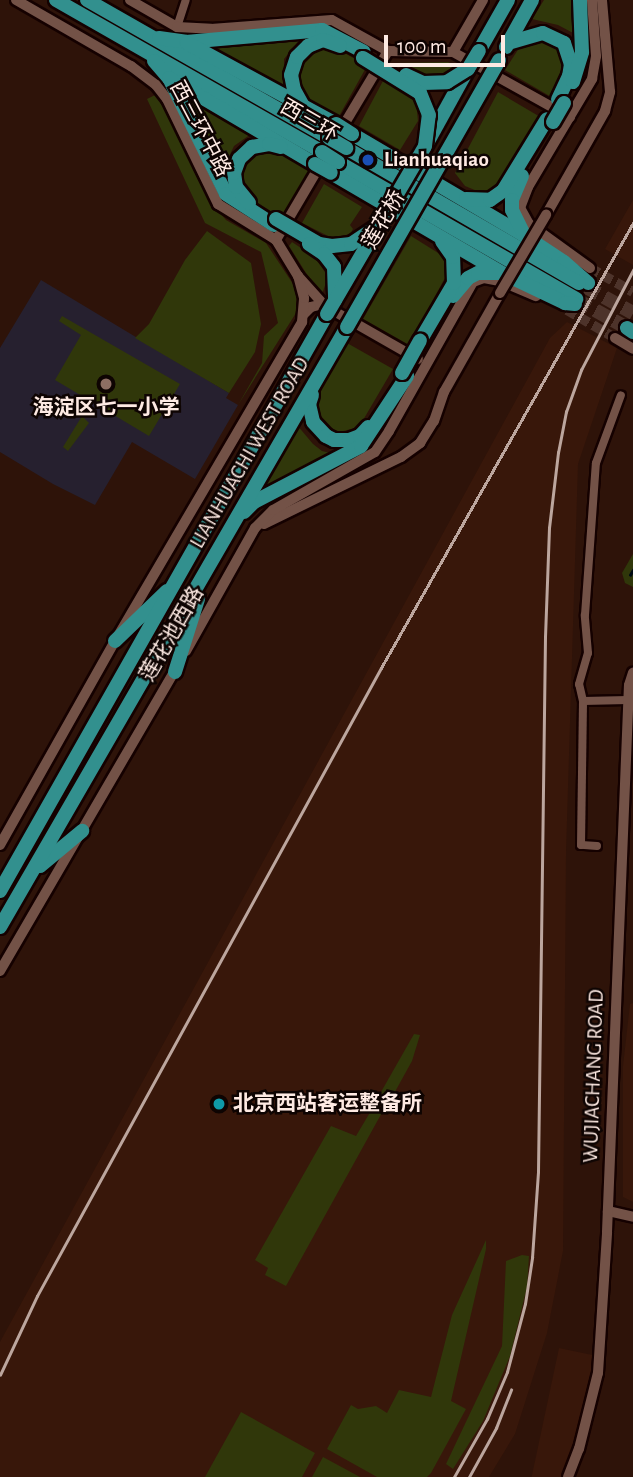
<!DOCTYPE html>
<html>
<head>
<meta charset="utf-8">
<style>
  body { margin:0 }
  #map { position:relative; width:633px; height:1477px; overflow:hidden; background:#2e1309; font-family:"Alegreya Sans","Noto Sans SC",sans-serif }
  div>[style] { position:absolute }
  .built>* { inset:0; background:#38170a; transform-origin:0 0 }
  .education>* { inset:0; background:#26202f }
  .green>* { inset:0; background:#30370a }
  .stream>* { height:2.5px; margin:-1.25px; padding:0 1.25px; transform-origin:1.25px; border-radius:1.25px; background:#000a13 }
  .tertiary-tunnel>* { height:10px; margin-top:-5px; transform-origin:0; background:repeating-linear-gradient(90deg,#4d332a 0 10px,transparent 0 15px) }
  .trunk-tunnel>* { height:14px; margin-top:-7px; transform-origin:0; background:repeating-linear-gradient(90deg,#4d332a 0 14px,transparent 0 21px) }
  .roads { filter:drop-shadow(2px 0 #150100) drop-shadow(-2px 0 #150100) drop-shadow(0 2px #150100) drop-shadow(0 -2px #150100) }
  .minor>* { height:8px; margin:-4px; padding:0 4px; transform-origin:4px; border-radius:4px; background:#735247 }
  .tertiary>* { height:10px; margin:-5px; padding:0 5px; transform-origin:5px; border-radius:5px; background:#735247 }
  .trunk>* { height:14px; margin:-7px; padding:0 7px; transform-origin:7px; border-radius:7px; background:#32908e }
  .rail>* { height:2.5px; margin:-1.25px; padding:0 1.25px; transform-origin:1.25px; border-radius:1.25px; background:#bca69e }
  .bridges { filter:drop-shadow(2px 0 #150100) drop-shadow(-2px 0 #150100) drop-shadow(0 2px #150100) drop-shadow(0 -2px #150100) }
  .tertiary-bridge>* { height:10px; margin:-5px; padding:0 5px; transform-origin:5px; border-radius:5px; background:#735247 }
  .trunk-bridge>* { height:14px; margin:-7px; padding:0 7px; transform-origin:7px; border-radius:7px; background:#32908e }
  .dots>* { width:19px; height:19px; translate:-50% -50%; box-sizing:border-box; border:4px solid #0e0402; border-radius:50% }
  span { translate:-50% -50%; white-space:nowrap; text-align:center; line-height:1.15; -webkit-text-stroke:5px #0e0402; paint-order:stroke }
  .street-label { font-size:21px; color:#feeae3 }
  .poi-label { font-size:21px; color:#feeae3; font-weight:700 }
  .left { translate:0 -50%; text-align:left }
  .scale { position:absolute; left:384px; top:35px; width:121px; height:32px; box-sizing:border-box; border:4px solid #feeae3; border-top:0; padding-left:9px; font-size:21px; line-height:24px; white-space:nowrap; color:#feeae3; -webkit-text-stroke:5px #0e0402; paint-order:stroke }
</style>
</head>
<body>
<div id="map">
  <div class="built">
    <div style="clip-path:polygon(633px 200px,633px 265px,605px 249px)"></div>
    <div style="clip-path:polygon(567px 322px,617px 348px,578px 464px,566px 852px,563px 1251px,547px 1333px,515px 1434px,489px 1477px,0 1477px,0 1342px,550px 338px)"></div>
    <div style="clip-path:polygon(633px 1003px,633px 1202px,623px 1197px,623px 1066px,630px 1004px)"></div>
    <div style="left:559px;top:1348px;width:39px;height:136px;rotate:12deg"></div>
  </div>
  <div class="education">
    <div style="clip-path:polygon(41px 280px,229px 393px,226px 398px,238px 405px,195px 479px,132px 442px,95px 505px,53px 484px,0 452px,0 348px)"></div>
  </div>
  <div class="green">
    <div style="clip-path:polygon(544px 0,575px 0,575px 34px,558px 25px,532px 19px)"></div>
    <div style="clip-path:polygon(302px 37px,284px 59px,284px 88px,208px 47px)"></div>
    <div style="clip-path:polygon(545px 39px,563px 50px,567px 66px,553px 98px,505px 70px,521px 45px)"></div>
    <div style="clip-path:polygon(331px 45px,367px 66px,338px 118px,308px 100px,297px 80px,299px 65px,310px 51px)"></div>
    <div style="clip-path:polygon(448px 62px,455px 65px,443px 76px,422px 78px,395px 63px)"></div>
    <div style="clip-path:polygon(384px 79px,409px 93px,416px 101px,418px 121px,400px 150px,359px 126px)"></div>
    <div style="clip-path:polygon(498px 92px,542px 118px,503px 185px,491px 192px,482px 193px,465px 186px,455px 173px)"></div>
    <div style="clip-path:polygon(182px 94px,251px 134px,234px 146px,221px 173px)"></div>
    <div style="clip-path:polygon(155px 95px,161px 98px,214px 206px,226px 220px,266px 243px,297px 290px,296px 313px,238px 405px,262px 363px,264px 336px,278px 323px,261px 252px,205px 223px,147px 99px)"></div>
    <div style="clip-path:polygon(259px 149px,276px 150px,309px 171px,281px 217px,245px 196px,240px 173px,242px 162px)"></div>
    <div style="clip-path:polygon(324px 184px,362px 207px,350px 225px,353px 229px,350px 234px,332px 238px,302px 223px)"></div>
    <div style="clip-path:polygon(207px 231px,251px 263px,261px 324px,255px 352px,229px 393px,135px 338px,149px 324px,185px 260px)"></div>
    <div style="clip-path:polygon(411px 236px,443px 256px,447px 274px,409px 345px,363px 319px)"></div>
    <div style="clip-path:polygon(292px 242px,316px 258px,328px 277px,321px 297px,289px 246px)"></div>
    <div style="clip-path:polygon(62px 316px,180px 384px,149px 436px,55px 380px,81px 335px,59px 321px)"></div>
    <div style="clip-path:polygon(347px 343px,393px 369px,359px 427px,332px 434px,317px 421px,314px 396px)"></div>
    <div style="clip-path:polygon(82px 416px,89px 423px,68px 451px,63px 447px)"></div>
    <div style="clip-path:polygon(297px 425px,313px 444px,322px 451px,339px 455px,263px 491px,262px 488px)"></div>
    <div style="clip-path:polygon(633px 554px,633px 587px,625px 583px,622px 573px)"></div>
    <div style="clip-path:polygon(414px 1034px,420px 1035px,412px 1061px,391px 1099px,382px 1098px,381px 1092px)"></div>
    <div style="clip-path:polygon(375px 1104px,384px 1109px,286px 1286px,265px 1275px,268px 1268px,255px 1260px,331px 1126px,356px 1136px)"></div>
    <div style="clip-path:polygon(486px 1240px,486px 1249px,451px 1401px,466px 1409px,431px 1473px,427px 1477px,377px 1477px,327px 1449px,351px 1405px,358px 1409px,376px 1406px,387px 1413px,399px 1390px,431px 1397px,452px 1315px)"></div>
    <div style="clip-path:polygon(522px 1255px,529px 1256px,527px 1287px,510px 1356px,483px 1421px,453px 1469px,446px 1464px,502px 1346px,506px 1261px)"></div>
    <div style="clip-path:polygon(241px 1412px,315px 1453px,302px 1477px,205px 1477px)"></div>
    <div style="clip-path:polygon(323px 1457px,360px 1477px,312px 1477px)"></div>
  </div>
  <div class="stream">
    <div style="left:630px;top:575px;width:6px;rotate:-59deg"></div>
  </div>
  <div class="tertiary-tunnel">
    <div style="left:590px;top:268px;width:49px;rotate:29.2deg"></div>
    <div style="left:567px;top:310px;width:56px;rotate:30.3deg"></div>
  </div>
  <div class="trunk-tunnel">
    <div style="left:586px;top:287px;width:54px;rotate:29deg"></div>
    <div style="left:577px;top:300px;width:57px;rotate:29.2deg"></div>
  </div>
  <div class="roads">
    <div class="minor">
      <div style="left:177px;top:27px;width:28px;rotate:-72deg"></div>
      <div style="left:583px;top:701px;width:45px;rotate:-1.3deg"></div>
      <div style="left:597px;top:846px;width:16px;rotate:-176deg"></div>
      <div style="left:581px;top:845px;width:144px;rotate:-89.2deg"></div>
      <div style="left:583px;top:701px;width:17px;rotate:-103deg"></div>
      <div style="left:579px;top:684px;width:32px;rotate:-74deg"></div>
      <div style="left:588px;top:653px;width:38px;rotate:-95deg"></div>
      <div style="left:585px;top:615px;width:152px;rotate:-85.9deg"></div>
      <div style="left:596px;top:463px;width:72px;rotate:-69.8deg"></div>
    </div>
    <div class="tertiary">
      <div style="left:16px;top:0;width:133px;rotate:29.9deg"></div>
      <div style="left:131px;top:66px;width:31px;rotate:37deg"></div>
      <div style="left:156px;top:85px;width:18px;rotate:52deg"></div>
      <div style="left:167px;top:99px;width:117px;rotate:64.1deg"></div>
      <div style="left:218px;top:204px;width:68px;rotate:31.8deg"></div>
      <div style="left:276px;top:240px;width:42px;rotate:58.6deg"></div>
      <div style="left:298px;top:276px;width:38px;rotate:48deg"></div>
      <div style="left:323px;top:304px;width:12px;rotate:166deg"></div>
      <div style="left:311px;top:307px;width:11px;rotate:135deg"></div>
      <div style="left:130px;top:0;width:54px;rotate:29.9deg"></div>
      <div style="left:177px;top:27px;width:34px;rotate:3deg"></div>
      <div style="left:211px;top:29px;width:121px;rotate:-4.3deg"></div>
      <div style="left:332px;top:20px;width:64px;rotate:29deg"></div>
      <div style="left:388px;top:51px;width:65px;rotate:0.9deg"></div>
      <div style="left:453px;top:52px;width:134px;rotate:29.1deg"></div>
      <div style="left:453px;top:52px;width:60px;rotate:-60deg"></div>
      <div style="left:330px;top:148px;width:113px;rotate:-59.1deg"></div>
      <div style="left:546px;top:215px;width:120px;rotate:-60.4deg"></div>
      <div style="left:605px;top:111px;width:20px;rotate:-75deg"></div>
      <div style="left:610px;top:92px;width:92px;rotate:-95deg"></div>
      <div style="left:276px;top:240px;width:91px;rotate:-59.5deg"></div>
      <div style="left:590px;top:268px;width:75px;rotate:-144.2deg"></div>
      <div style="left:529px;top:224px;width:18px;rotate:-119deg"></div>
      <div style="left:520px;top:208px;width:22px;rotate:-69deg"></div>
      <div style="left:528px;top:187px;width:126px;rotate:-59.3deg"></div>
      <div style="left:592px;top:79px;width:23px;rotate:-80deg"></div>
      <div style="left:596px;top:56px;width:56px;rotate:-94.1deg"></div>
      <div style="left:325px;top:306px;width:107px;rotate:29.7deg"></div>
      <div style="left:615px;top:338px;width:21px;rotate:31deg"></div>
      <div style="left:264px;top:524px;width:153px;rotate:-26.1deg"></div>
      <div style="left:401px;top:457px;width:24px;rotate:-36deg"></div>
      <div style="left:420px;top:443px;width:26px;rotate:-58deg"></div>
      <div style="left:434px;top:421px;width:31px;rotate:-71deg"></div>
      <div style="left:444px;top:392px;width:114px;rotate:-60.5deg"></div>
      <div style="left:186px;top:651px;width:141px;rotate:-60.7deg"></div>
      <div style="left:255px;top:528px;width:25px;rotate:-45deg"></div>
      <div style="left:273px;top:510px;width:117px;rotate:-29.6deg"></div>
      <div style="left:375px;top:452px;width:25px;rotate:-56deg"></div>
      <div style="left:389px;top:431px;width:171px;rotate:-60.6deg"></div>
      <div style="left:473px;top:282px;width:12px;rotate:-20deg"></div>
      <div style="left:484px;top:278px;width:16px;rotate:11deg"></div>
      <div style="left:500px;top:281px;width:39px;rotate:23deg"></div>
      <div style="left:0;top:845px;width:234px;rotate:-60.6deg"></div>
      <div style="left:115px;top:641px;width:370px;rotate:-59.6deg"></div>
      <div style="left:302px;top:322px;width:24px;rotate:-85deg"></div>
      <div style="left:304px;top:298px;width:23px;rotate:-105deg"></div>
      <div style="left:0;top:971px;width:354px;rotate:-59.8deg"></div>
      <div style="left:608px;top:1211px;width:26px;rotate:13deg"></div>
      <div style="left:568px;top:1477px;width:30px;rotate:-69deg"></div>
      <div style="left:579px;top:1449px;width:78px;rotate:-76deg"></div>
      <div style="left:598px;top:1373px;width:141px;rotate:-86.3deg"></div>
      <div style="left:607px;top:1232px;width:547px;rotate:-87.7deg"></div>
      <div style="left:629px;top:685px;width:13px;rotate:-72deg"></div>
    </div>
    <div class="trunk">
      <div style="left:56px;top:0;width:306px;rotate:29.7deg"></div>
      <div style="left:87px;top:0;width:279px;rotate:29.7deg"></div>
      <div style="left:159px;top:38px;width:27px;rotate:8deg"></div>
      <div style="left:186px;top:42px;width:137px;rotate:-5deg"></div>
      <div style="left:322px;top:30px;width:47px;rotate:27.6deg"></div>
      <div style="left:187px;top:43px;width:170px;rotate:28.5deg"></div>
      <div style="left:508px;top:43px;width:36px;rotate:-16deg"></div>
      <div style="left:543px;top:33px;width:23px;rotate:25deg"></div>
      <div style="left:564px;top:43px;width:22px;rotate:72deg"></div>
      <div style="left:571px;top:64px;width:12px;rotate:99deg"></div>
      <div style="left:569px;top:76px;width:26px;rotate:115deg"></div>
      <div style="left:506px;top:47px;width:54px;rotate:-61deg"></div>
      <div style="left:479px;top:51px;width:59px;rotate:-60.4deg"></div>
      <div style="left:154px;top:61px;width:23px;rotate:49deg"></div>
      <div style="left:169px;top:78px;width:129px;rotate:63.8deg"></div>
      <div style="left:226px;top:194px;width:57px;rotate:32.9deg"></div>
      <div style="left:169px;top:78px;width:169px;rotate:30.5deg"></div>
      <div style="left:573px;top:82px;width:31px;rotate:-73deg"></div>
      <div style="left:582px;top:52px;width:52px;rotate:-92.2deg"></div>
      <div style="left:303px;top:106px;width:18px;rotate:-119deg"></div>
      <div style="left:294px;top:90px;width:15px;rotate:-101deg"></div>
      <div style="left:291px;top:75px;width:19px;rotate:-72deg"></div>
      <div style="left:297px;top:57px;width:16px;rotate:-45deg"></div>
      <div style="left:308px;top:46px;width:16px;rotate:-22deg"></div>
      <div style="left:323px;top:40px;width:18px;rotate:19deg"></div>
      <div style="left:352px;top:134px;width:201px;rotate:30.5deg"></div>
      <div style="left:525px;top:236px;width:47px;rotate:33.7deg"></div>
      <div style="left:564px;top:262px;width:32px;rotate:41deg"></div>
      <div style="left:426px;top:145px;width:87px;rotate:-61.1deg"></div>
      <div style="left:346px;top:148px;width:269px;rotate:30.1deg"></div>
      <div style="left:338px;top:162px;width:275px;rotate:29.9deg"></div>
      <div style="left:331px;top:173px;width:200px;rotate:30.3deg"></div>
      <div style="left:504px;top:274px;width:68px;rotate:25.4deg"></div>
      <div style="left:565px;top:303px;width:10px;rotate:6deg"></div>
      <div style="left:522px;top:176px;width:26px;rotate:113deg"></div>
      <div style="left:512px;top:200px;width:10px;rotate:90deg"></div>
      <div style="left:512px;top:210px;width:28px;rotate:64deg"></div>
      <div style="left:466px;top:199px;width:24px;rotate:2deg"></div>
      <div style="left:490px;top:200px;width:16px;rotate:-35deg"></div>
      <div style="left:503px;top:191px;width:84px;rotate:-58.6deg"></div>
      <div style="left:249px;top:203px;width:21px;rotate:-129deg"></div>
      <div style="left:236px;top:187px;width:14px;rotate:-98deg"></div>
      <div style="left:234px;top:173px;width:15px;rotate:-70deg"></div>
      <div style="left:239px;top:159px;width:18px;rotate:-43deg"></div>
      <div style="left:252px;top:147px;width:17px;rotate:-10deg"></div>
      <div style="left:269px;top:144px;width:12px;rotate:14deg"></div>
      <div style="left:453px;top:296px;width:23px;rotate:-50deg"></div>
      <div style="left:468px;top:278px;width:11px;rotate:-27deg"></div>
      <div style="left:478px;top:273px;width:22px"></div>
      <div style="left:627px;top:328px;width:7px;rotate:34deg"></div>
      <div style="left:420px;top:341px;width:67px;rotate:-59.6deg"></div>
      <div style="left:454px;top:283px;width:26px;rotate:-92deg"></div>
      <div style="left:453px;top:257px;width:19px;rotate:-125deg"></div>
      <div style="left:312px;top:395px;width:9px;rotate:108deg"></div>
      <div style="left:309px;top:404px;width:18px;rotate:77deg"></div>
      <div style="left:313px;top:422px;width:19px;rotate:47deg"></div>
      <div style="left:326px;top:436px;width:9px;rotate:27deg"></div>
      <div style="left:334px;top:440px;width:15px"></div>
      <div style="left:349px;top:440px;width:12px;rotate:-20deg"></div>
      <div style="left:360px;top:436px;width:12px;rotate:-48deg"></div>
      <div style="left:244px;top:512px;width:14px;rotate:-45deg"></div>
      <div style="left:254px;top:502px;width:121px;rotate:-27.6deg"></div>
      <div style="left:361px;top:446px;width:84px;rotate:-56.7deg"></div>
      <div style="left:115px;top:641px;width:72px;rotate:-43.9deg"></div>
      <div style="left:175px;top:672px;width:77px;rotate:-72.5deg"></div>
      <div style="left:40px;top:866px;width:55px;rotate:-39.8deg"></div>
      <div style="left:0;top:891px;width:663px;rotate:-60.46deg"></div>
      <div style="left:0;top:927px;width:693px;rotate:-59.96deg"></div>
    </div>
  </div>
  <div class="rail">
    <div style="left:0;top:1375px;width:87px;rotate:-64.9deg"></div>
    <div style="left:37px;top:1296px;width:716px;rotate:-61.29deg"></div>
    <div style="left:381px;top:668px;width:511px;rotate:-60.48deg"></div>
    <div style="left:454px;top:1477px;width:67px;rotate:-60.4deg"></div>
    <div style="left:487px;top:1419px;width:51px;rotate:-66.9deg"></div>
    <div style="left:507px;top:1372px;width:70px;rotate:-75.2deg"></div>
    <div style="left:525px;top:1304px;width:47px;rotate:-81.3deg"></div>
    <div style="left:532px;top:1258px;width:86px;rotate:-86deg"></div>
    <div style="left:538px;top:1172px;width:535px;rotate:-89.25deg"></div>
    <div style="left:545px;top:637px;width:109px;rotate:-87.9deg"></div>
    <div style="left:549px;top:528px;width:76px;rotate:-83.2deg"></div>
    <div style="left:558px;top:453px;width:42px;rotate:-79deg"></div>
    <div style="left:566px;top:412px;width:45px;rotate:-70.3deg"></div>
    <div style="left:581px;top:370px;width:113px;rotate:-62.5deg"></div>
    <div style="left:469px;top:1477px;width:56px;rotate:-61.1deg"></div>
    <div style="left:496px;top:1428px;width:41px;rotate:-68.5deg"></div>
  </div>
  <div class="bridges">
    <div class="tertiary-bridge">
      <div style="left:500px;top:293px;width:91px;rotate:-59.5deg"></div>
    </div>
    <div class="trunk-bridge">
      <div style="left:406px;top:75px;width:19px;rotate:25deg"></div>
      <div style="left:423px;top:83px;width:24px;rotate:-2deg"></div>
      <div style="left:447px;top:82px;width:25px;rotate:-32deg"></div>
      <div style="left:468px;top:69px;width:21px;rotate:-59deg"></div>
      <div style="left:553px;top:122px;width:22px;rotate:-60deg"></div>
      <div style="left:336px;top:124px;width:19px;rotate:32deg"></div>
      <div style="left:329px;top:138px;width:20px;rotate:30deg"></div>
      <div style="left:322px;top:152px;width:19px;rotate:32deg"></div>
      <div style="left:315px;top:164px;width:18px;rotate:29deg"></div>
      <div style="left:276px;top:219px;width:50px;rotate:30.2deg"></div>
      <div style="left:319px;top:244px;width:13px;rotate:9deg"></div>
      <div style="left:332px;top:246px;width:19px;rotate:-6deg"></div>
      <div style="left:351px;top:244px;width:30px;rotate:-34deg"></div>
      <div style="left:309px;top:244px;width:18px;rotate:34deg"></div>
      <div style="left:324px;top:254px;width:16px;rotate:52deg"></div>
      <div style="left:334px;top:267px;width:33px;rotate:88deg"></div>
      <div style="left:327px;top:314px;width:194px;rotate:-59.7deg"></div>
      <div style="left:425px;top:146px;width:31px;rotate:-83deg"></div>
      <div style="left:429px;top:115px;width:24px;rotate:-112deg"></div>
      <div style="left:420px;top:93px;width:67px;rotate:-148.4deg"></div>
      <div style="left:347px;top:327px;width:307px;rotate:-60.3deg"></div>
      <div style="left:402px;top:373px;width:37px;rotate:-61deg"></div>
    </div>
  </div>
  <div class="dots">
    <div style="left:368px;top:160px;background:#1a4fb4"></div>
    <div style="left:106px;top:384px;background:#8d6e63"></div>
    <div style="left:219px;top:1104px;background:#0f9aa8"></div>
  </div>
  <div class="street-label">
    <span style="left:309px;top:121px;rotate:30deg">西三环</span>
    <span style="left:200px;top:129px;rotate:62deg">西三环中路</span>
    <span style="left:384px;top:220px;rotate:-60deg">莲花桥</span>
    <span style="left:250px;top:453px;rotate:-60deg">LIANHUACHI WEST ROAD</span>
    <span style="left:172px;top:634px;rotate:-60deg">莲花池西路</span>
    <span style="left:594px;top:1076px;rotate:-88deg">WUJIACHANG ROAD</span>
  </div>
  <div class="poi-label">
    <span class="left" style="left:384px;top:160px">Lianhuaqiao</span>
    <span style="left:106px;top:408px">海淀区七一小学</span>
    <span class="left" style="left:233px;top:1104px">北京西站客运整备所</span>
  </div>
  <div class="scale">100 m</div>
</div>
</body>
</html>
